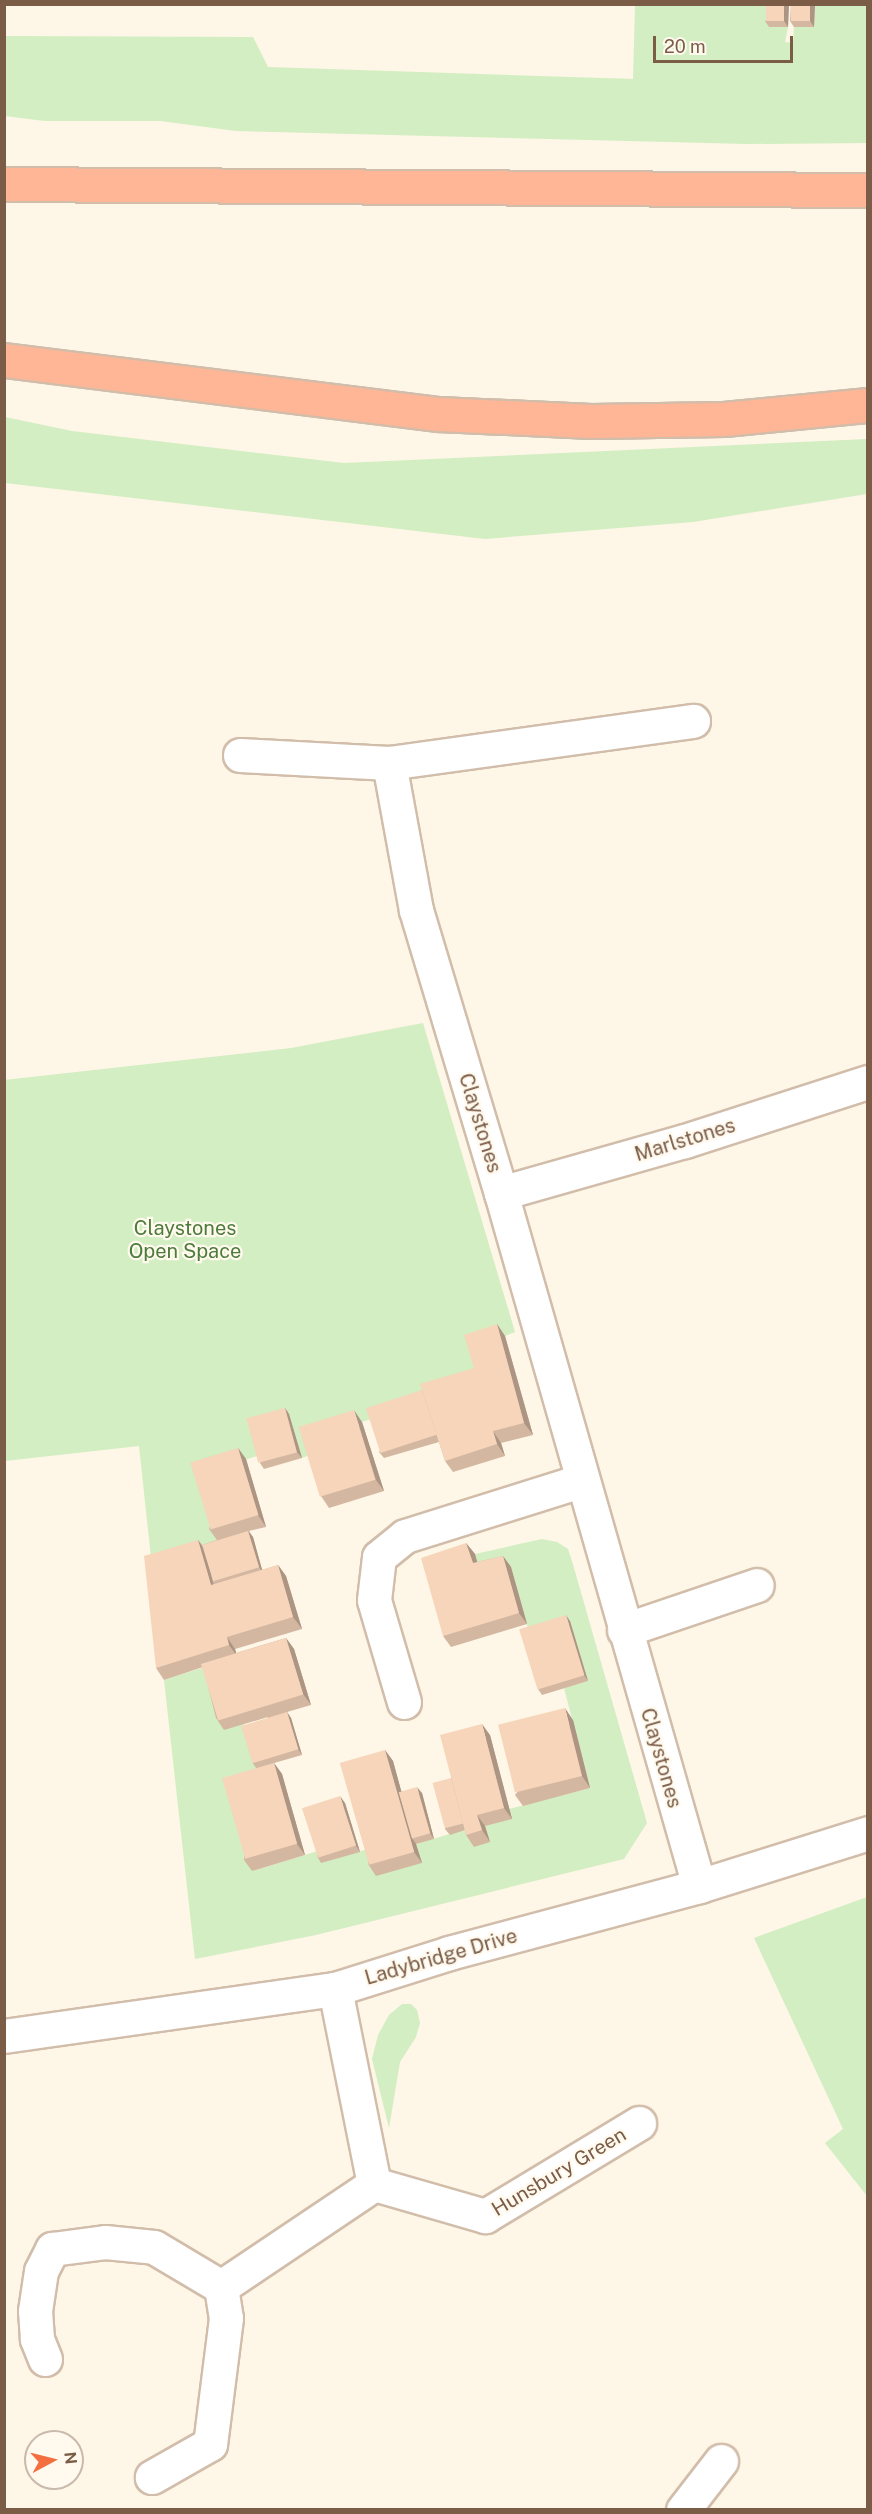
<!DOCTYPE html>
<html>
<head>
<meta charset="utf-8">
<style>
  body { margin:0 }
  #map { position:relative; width:872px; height:2514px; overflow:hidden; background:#fef6e6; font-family:"Public Sans",sans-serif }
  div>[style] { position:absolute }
  .green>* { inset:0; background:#d2eec2 }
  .roads { filter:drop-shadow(2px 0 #d1bdaa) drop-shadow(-2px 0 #d1bdaa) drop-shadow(0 2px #d1bdaa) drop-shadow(0 -2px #d1bdaa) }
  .street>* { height:33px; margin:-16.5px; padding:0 16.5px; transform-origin:16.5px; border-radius:16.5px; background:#fff }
  .secondary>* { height:33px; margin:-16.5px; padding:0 16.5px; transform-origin:16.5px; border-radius:16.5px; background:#fff }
  .highway>* { height:33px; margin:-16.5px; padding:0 16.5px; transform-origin:16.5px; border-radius:16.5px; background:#feb697 }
  .wall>* { inset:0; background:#d4b7a1 }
  .shaded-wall>* { inset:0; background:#ac9583 }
  .building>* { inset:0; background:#f6d5bb; transform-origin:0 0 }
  span { translate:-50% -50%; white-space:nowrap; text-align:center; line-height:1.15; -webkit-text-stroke:4.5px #fff9ee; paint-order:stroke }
  .street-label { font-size:20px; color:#7a5c47 }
  .park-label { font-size:20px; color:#4c7b3c }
  .frame { position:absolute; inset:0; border:6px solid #7a5c47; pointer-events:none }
  .north { position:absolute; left:24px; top:2430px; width:60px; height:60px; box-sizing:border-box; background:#fff9ee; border:2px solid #cabaab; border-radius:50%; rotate:83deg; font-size:16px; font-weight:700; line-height:24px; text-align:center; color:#7a5c47 }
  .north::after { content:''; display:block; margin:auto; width:21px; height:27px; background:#f36f40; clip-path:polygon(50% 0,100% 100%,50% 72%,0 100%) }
  .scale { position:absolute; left:653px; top:36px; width:140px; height:27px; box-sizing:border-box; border:3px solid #7a5c47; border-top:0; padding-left:8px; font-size:18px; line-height:21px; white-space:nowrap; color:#7a5c47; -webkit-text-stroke:4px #fff9ee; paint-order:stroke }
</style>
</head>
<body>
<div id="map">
  <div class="green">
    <div style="clip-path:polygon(635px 5px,771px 5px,769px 27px,788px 27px,785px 42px,793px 43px,794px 27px,814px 27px,815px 5px,867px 5px,867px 143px,747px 144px,236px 131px,160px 121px,45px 121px,5px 116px,5px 36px,253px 37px,268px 67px,633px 79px)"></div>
    <div style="clip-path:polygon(5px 417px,72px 431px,344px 463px,867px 439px,867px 494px,693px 522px,485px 539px,5px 483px)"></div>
    <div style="clip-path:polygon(423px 1023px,515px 1332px,505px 1336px,482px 1379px,372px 1419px,307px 1437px,312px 1454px,302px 1458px,289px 1414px,260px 1455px,198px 1475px,220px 1547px,152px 1567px,139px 1446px,5px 1461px,4px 1080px,291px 1048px)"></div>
    <div style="clip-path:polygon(542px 1539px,557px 1542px,568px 1549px,572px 1561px,647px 1823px,624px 1859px,316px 1935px,195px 1959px,164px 1680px,208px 1666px,224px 1729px,244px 1724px,256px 1768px,252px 1871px,318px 1851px,321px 1862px,368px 1849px,376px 1875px,421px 1863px,416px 1844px,470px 1828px,490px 1842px,485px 1826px,509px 1809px,590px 1788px,564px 1688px,588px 1681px,570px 1622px,529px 1632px,511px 1567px,481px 1575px,475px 1554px)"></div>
    <div style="clip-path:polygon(867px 1897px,868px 1897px,867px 2196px,825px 2143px,843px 2129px,754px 1938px)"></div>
    <div style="clip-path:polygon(402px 2004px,411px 2004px,417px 2010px,420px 2023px,416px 2037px,400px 2062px,389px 2128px,372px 2059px,378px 2035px,389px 2015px)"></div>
  </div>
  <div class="roads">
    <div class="street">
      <div style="left:240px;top:755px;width:149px;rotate:3.1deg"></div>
      <div style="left:389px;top:763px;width:307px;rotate:-7.9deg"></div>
      <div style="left:389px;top:763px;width:149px;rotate:79.6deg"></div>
      <div style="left:416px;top:910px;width:295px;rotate:73.3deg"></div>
      <div style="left:501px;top:1193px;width:721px;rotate:74.05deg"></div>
      <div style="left:501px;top:1193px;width:191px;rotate:-15.8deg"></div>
      <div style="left:685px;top:1141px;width:192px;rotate:-17.9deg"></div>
      <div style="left:624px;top:1630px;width:140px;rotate:-18.7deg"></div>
      <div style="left:404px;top:1702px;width:106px;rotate:-106.4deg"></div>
      <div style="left:374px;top:1600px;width:43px;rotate:-83.4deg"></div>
      <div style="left:379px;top:1557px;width:33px;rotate:-39deg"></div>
      <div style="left:405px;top:1536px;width:183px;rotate:-17.4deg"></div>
      <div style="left:335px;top:1989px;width:199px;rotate:78.7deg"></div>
      <div style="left:221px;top:2287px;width:184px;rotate:-33.9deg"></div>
      <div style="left:374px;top:2184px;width:116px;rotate:16.1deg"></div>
      <div style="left:485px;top:2216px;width:180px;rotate:-31.1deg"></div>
      <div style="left:45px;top:2359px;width:22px;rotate:-112deg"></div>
      <div style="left:37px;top:2339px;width:28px;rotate:-94deg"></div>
      <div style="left:35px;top:2311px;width:40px;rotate:-81.5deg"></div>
      <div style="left:41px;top:2271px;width:25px;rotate:-63deg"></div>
      <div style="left:52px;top:2249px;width:53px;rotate:-7.5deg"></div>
      <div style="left:105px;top:2242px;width:49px;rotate:5.8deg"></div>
      <div style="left:154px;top:2247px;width:78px;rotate:30.8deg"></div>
      <div style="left:221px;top:2287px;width:31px;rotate:81deg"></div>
      <div style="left:226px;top:2318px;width:127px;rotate:97.2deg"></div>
      <div style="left:210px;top:2444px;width:67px;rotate:150.4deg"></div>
      <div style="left:683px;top:2510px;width:62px;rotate:-52.2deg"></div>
    </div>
    <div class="secondary">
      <div style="left:4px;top:2036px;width:334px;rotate:-8.1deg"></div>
      <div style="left:335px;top:1989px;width:120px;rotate:-17.5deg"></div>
      <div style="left:449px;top:1953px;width:259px;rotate:-15deg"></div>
      <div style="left:699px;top:1886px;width:177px;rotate:-17.4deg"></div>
    </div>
    <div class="highway">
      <div style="left:4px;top:184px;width:864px;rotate:0.4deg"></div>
      <div style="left:4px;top:360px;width:438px;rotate:7.1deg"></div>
      <div style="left:439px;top:414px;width:152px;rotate:2.6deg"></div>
      <div style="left:591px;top:421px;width:133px;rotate:-0.9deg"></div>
      <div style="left:724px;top:419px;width:145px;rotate:-5.6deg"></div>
    </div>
  </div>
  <div class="wall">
    <div style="clip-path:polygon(789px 4px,788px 27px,769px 27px,765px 21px)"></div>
    <div style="clip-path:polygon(791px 4px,815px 4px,814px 27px,794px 27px,790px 21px)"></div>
    <div style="clip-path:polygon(497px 1324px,505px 1336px,533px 1435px,501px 1443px,505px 1456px,453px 1472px,445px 1461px,439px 1442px,384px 1458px,379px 1452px,422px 1390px,474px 1368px)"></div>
    <div style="clip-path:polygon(285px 1408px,289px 1414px,302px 1458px,264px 1469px,260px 1463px)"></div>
    <div style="clip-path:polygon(362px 1422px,384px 1491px,329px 1508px,321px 1496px)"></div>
    <div style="clip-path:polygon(238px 1448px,246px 1459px,266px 1527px,249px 1531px,253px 1537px,262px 1570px,278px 1565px,286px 1576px,302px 1629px,235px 1649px,236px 1653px,286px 1638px,294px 1649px,311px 1705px,287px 1712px,291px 1718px,302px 1755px,274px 1763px,282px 1774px,305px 1855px,252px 1871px,244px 1860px,256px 1768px,252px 1762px,268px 1717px,224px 1730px,216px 1718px,203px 1667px,164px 1680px,156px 1668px,198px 1540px,202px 1545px,217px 1540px,209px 1529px)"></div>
    <div style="clip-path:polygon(466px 1543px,475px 1554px,477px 1562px,503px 1556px,511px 1567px,527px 1624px,451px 1647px,443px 1636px)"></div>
    <div style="clip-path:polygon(570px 1621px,588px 1681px,542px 1695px,538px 1689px)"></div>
    <div style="clip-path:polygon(573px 1720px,590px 1788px,523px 1806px,515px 1795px)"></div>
    <div style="clip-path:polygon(490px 1735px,512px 1819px,485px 1826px,490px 1842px,474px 1847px,466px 1835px,465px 1830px,450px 1835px,445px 1829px,451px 1778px)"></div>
    <div style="clip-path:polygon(385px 1750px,393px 1761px,401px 1791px,422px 1793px,434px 1839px,416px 1844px,422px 1863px,376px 1876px,368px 1864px)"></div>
    <div style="clip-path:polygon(345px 1803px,360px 1852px,321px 1863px,317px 1856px)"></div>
  </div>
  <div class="shaded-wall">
    <div style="clip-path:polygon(784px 4px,789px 4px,788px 27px,784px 21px)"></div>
    <div style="clip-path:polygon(810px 4px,815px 4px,814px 27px,810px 21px)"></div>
    <div style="clip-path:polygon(497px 1324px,505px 1336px,533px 1435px,524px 1423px)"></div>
    <div style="clip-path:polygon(285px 1408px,289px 1414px,302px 1458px,297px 1452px)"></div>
    <div style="clip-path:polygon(354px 1410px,362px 1422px,384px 1491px,376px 1480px)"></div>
    <div style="clip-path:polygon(493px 1431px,501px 1443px,505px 1456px,497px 1444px)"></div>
    <div style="clip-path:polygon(238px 1448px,246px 1459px,266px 1527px,258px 1515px)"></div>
    <div style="clip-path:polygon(248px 1531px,253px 1537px,263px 1573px,259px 1567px)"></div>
    <div style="clip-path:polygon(198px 1540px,206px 1551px,213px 1583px,217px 1589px,211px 1585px)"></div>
    <div style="clip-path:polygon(466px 1543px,475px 1554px,481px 1575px,473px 1563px)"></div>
    <div style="clip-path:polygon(503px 1556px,511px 1567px,527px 1624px,519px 1613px)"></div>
    <div style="clip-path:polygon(278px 1565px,286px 1576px,302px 1629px,293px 1617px)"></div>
    <div style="clip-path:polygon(566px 1615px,570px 1621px,588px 1681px,584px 1675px)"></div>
    <div style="clip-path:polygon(227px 1637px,235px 1649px,237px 1656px,229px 1645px)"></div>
    <div style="clip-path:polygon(286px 1638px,294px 1649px,311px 1705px,303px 1694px)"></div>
    <div style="clip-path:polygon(565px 1708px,573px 1720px,590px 1788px,582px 1776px)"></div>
    <div style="clip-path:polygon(287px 1712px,291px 1718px,302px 1755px,298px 1749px)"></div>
    <div style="clip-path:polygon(482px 1724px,490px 1735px,512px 1819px,504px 1808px)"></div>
    <div style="clip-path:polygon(385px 1750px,393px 1761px,414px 1837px,412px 1838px,416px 1844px,422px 1863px,414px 1852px)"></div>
    <div style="clip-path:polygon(274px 1763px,282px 1774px,305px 1855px,297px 1844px)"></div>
    <div style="clip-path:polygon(417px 1787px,422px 1793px,434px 1839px,430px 1833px)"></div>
    <div style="clip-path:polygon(340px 1796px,345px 1803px,360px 1852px,356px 1846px)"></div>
    <div style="clip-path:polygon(477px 1815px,485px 1826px,490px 1842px,482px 1830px)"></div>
  </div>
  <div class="building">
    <div style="left:766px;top:4px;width:18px;height:17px"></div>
    <div style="left:791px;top:4px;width:19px;height:17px"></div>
    <div style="clip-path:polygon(497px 1324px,524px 1423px,493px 1431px,497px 1444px,445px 1461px,420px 1384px,474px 1368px,464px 1335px)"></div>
    <div style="left:422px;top:1390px;width:47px;height:59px;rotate:72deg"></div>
    <div style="left:285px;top:1408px;width:46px;height:40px;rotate:75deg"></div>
    <div style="left:354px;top:1410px;width:73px;height:58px;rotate:73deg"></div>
    <div style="left:238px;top:1448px;width:70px;height:50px;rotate:73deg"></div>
    <div style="left:248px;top:1531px;width:38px;height:48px;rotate:73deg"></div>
    <div style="clip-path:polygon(198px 1540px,211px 1585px,278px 1565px,293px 1617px,227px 1637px,229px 1645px,156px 1668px,144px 1556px)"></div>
    <div style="clip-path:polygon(466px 1543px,473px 1563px,503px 1556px,519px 1613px,443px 1636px,421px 1558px)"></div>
    <div style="left:566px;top:1615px;width:63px;height:49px;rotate:73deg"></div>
    <div style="left:286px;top:1638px;width:59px;height:89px;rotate:73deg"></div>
    <div style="left:565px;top:1708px;width:70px;height:69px;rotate:76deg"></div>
    <div style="left:287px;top:1712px;width:39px;height:48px;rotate:73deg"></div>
    <div style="clip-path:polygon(482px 1724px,504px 1808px,477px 1815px,482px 1830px,466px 1835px,440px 1735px)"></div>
    <div style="left:385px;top:1750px;width:106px;height:47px;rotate:74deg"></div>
    <div style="left:274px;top:1763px;width:84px;height:54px;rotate:74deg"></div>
    <div style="left:451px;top:1778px;width:47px;height:19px;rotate:75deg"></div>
    <div style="left:417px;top:1787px;width:48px;height:19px;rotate:74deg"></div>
    <div style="left:340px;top:1796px;width:52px;height:40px;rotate:72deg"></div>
  </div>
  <div class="street-label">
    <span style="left:480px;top:1123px;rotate:73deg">Claystones</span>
    <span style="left:685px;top:1140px;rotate:-17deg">Marlstones</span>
    <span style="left:661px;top:1758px;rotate:74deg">Claystones</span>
    <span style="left:441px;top:1957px;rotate:-16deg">Ladybridge Drive</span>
    <span style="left:559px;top:2172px;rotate:-31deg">Hunsbury Green</span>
  </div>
  <div class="park-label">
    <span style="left:185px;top:1240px">Claystones<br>Open Space</span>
  </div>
  <div class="frame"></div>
  <div class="north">N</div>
  <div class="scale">20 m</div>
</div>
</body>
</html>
